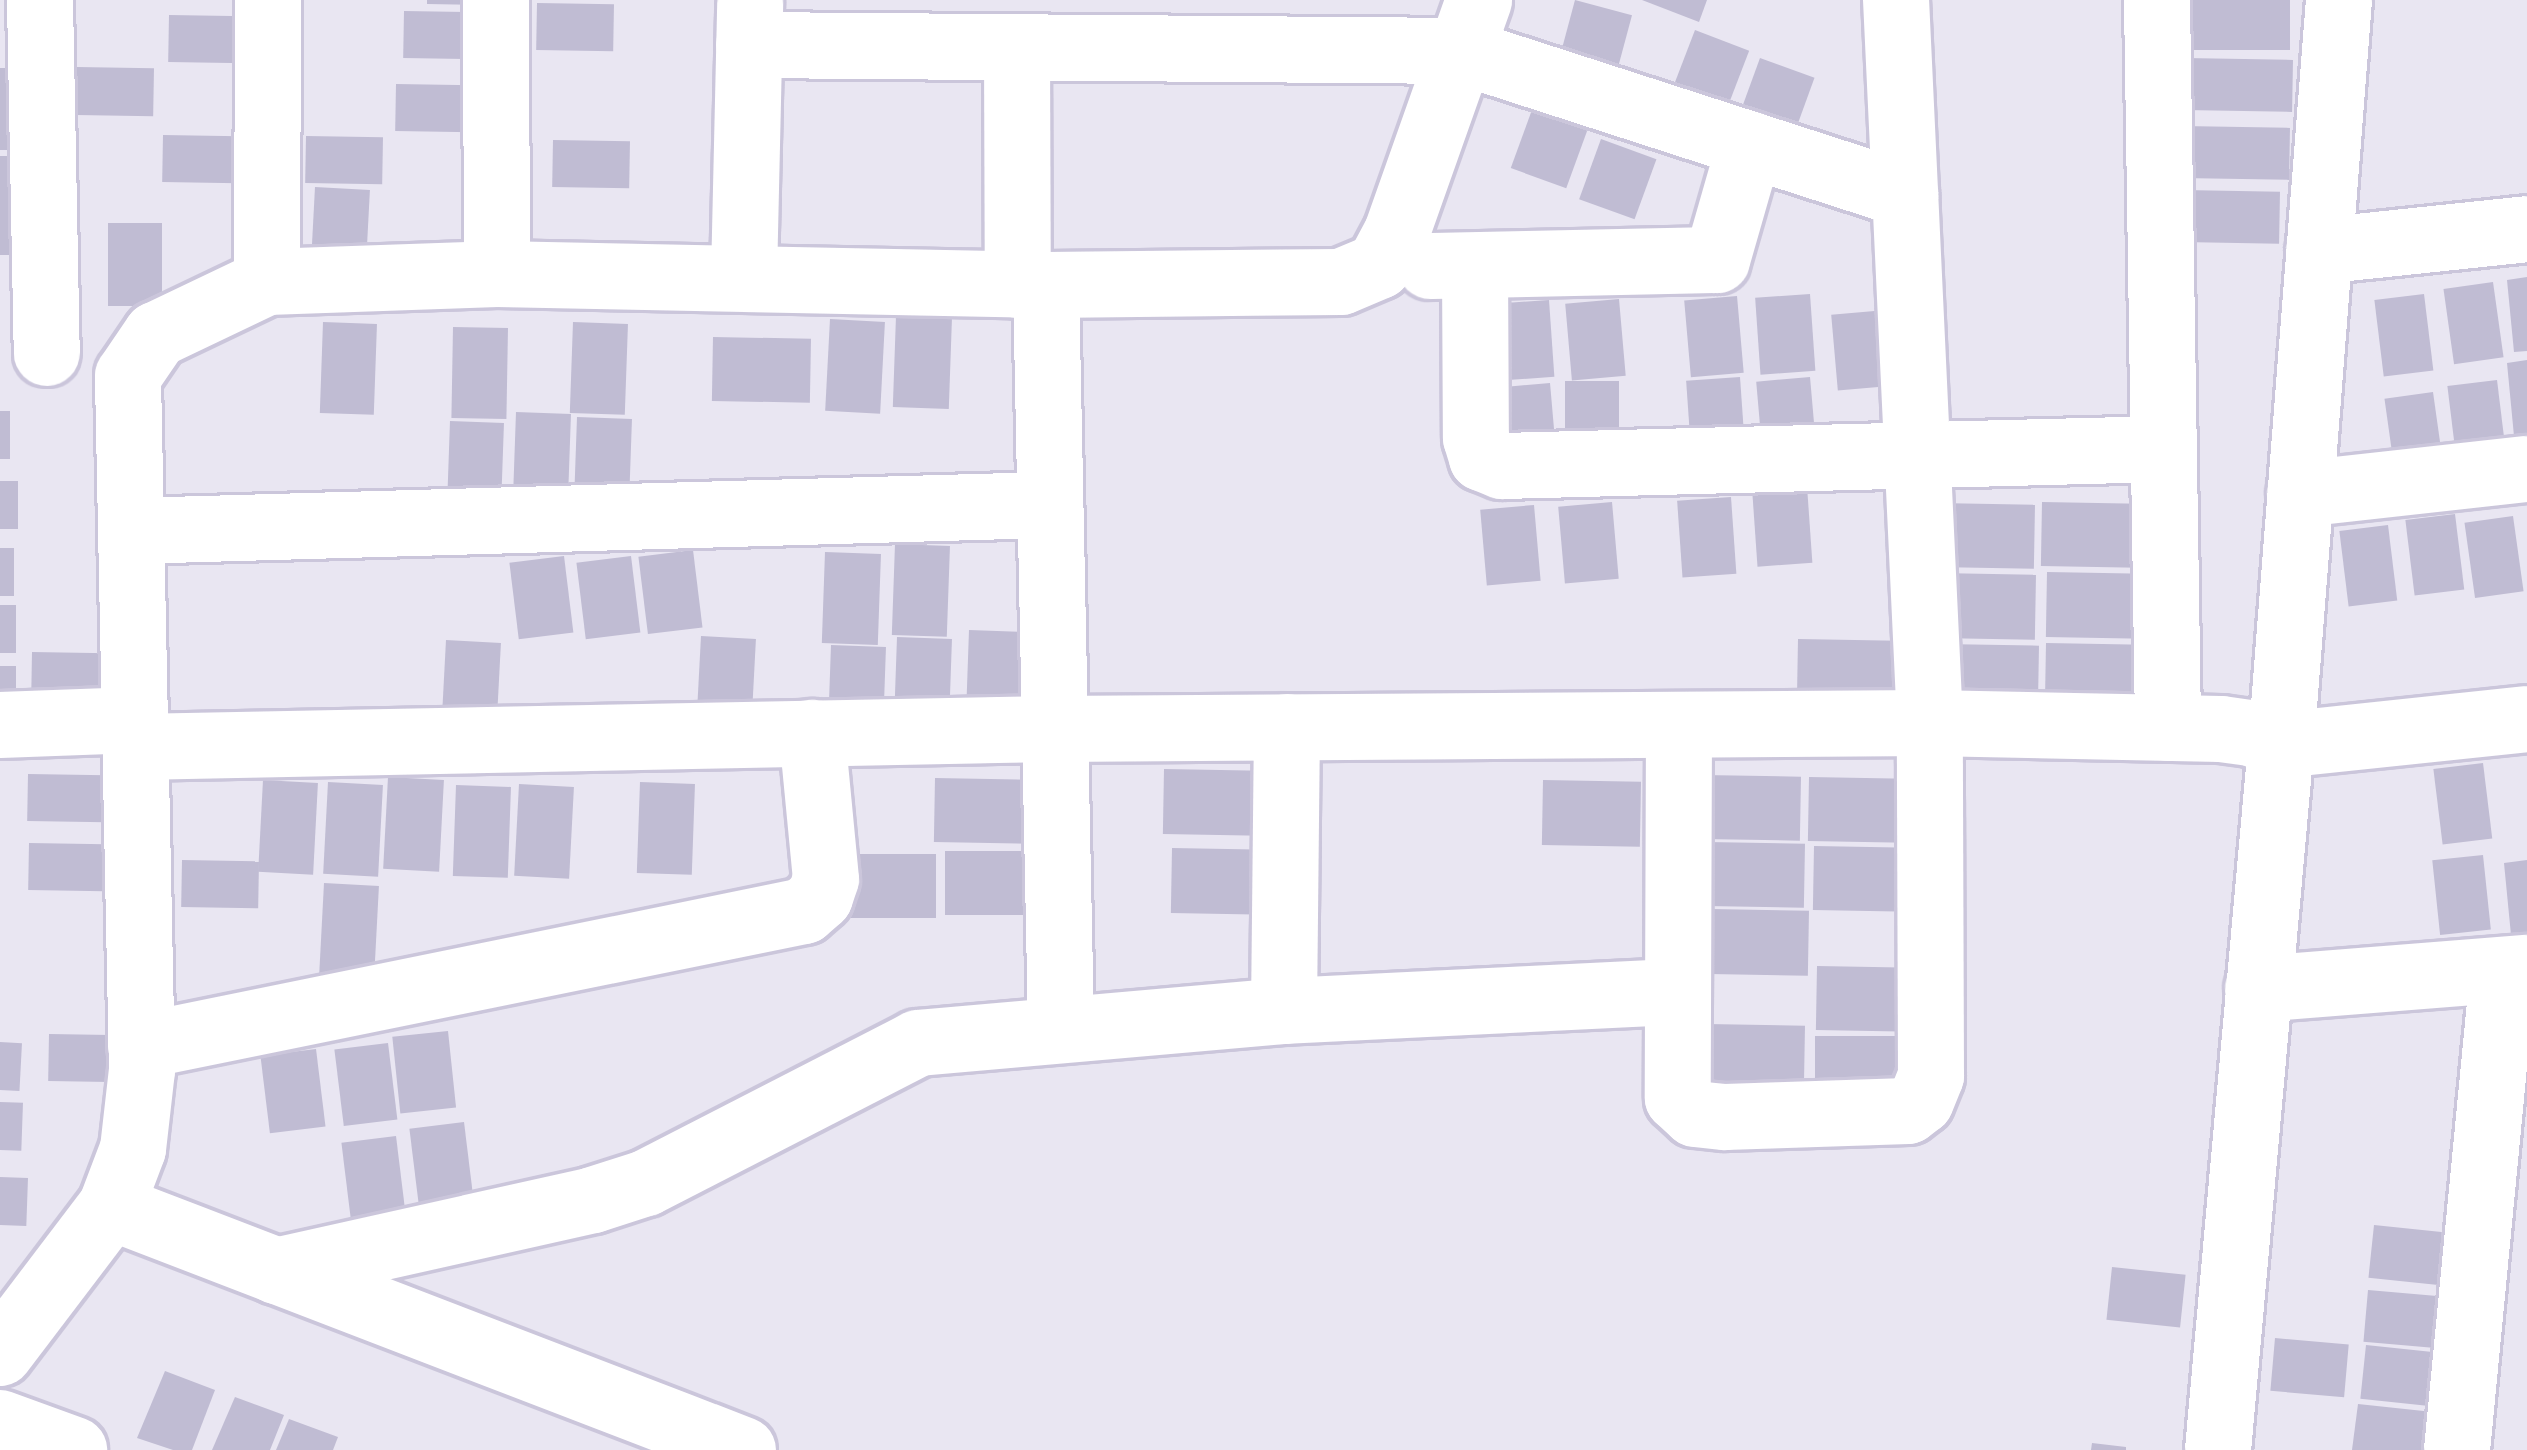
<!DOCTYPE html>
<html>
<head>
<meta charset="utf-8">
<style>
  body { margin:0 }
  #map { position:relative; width:2527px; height:1450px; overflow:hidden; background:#e9e6f2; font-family:Overpass,sans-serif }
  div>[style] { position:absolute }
  .building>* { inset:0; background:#c0bcd3; transform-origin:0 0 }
  .roads { filter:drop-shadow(3px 0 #cbc6db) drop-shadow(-3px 0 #cbc6db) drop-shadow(0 3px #cbc6db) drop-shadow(0 -3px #cbc6db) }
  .minor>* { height:66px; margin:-33px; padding:0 33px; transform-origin:33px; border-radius:33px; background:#fff }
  span { translate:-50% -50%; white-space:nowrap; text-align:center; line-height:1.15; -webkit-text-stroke:10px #fff; paint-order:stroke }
</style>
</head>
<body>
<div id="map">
  <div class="building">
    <div style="clip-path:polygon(427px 0,483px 0,483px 5px,427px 4px)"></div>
    <div style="left:1575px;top:0;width:59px;height:59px;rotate:15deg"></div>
    <div style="clip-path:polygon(1642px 0,1707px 0,1699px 22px)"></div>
    <div style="left:2181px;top:0;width:109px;height:50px"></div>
    <div style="left:537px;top:3px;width:77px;height:47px;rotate:1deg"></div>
    <div style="left:404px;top:11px;width:77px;height:47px;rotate:1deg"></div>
    <div style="left:169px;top:15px;width:78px;height:47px;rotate:1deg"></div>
    <div style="left:1695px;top:30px;width:58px;height:65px;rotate:21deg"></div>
    <div style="left:1760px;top:58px;width:58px;height:65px;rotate:20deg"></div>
    <div style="left:2185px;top:58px;width:108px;height:52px;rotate:1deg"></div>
    <div style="left:77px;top:67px;width:77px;height:48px;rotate:1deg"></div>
    <div style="left:0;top:68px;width:13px;height:82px"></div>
    <div style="left:396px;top:84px;width:77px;height:47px;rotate:1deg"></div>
    <div style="left:1533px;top:107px;width:59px;height:65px;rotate:20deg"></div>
    <div style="left:2182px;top:126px;width:108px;height:52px;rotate:1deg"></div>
    <div style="left:163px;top:135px;width:76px;height:47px;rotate:1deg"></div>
    <div style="left:306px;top:136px;width:77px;height:47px;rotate:1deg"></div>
    <div style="left:1601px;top:139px;width:59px;height:64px;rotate:20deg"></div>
    <div style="left:553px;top:140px;width:77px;height:47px;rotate:1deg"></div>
    <div style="left:0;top:156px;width:21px;height:99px"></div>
    <div style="left:315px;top:187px;width:55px;height:86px;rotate:3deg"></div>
    <div style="left:2183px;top:190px;width:97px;height:52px;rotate:1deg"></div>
    <div style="left:108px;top:223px;width:54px;height:83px"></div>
    <div style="clip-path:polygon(2527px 277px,2527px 351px,2514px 352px,2507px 280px)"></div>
    <div style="left:2493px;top:282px;width:76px;height:50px;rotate:82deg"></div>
    <div style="left:1810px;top:294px;width:77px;height:55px;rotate:86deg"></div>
    <div style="left:2424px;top:294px;width:77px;height:50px;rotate:83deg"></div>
    <div style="left:1737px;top:296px;width:77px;height:53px;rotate:85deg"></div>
    <div style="left:1619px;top:299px;width:77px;height:54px;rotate:85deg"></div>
    <div style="left:1549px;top:300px;width:77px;height:54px;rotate:86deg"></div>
    <div style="left:1886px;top:310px;width:76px;height:55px;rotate:85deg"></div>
    <div style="left:896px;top:316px;width:56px;height:91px;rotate:2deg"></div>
    <div style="left:830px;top:319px;width:55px;height:92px;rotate:3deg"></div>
    <div style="left:323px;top:322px;width:54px;height:91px;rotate:2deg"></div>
    <div style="left:573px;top:322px;width:55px;height:91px;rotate:2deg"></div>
    <div style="left:453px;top:327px;width:55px;height:91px;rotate:1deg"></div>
    <div style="left:713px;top:337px;width:98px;height:64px;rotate:1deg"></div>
    <div style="clip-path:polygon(2527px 360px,2527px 434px,2514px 436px,2507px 363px)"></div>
    <div style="left:1740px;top:377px;width:77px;height:54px;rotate:86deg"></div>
    <div style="left:1810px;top:377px;width:77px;height:54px;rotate:85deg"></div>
    <div style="left:2497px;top:380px;width:76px;height:50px;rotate:83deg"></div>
    <div style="left:1565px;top:381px;width:54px;height:76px"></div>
    <div style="left:1550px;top:383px;width:76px;height:54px;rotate:85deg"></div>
    <div style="left:2433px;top:392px;width:76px;height:49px;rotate:82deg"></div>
    <div style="left:0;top:411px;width:10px;height:48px"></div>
    <div style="left:516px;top:412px;width:55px;height:91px;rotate:2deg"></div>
    <div style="left:577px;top:417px;width:55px;height:91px;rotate:2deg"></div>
    <div style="left:450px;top:421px;width:54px;height:91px;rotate:2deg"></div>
    <div style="left:0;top:481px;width:18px;height:48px"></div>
    <div style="left:1807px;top:486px;width:77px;height:55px;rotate:86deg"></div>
    <div style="left:1731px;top:497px;width:77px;height:54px;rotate:86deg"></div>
    <div style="left:1612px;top:502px;width:77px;height:54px;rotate:85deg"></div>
    <div style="left:2042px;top:502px;width:97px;height:64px;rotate:1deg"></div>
    <div style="left:1937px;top:503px;width:98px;height:64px;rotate:1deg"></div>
    <div style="left:1534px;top:505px;width:76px;height:54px;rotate:85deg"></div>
    <div style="left:2455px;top:514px;width:76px;height:50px;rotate:83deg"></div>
    <div style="left:2513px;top:516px;width:76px;height:49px;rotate:82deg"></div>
    <div style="left:2388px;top:525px;width:76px;height:49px;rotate:83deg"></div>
    <div style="left:895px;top:544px;width:55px;height:91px;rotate:2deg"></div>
    <div style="left:0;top:548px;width:14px;height:48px"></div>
    <div style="left:693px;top:550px;width:78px;height:55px;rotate:83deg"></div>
    <div style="left:825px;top:552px;width:56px;height:91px;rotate:2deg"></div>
    <div style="left:564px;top:556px;width:77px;height:55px;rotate:83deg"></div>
    <div style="left:631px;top:556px;width:77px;height:55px;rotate:83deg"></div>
    <div style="left:2047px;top:572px;width:98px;height:65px;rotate:1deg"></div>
    <div style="left:1938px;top:573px;width:98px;height:65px;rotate:1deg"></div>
    <div style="left:0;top:605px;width:16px;height:48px"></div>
    <div style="left:969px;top:630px;width:55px;height:91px;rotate:2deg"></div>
    <div style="left:701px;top:636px;width:55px;height:92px;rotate:3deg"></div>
    <div style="left:897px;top:637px;width:55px;height:91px;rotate:2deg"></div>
    <div style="left:1798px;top:639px;width:99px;height:65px;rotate:1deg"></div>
    <div style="left:446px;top:640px;width:55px;height:92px;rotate:3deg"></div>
    <div style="left:2046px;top:643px;width:98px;height:65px;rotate:1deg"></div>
    <div style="left:1942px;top:644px;width:97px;height:64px;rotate:1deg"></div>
    <div style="left:831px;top:645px;width:55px;height:82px;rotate:2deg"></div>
    <div style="left:32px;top:652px;width:76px;height:47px;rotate:1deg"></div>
    <div style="left:0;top:666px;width:16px;height:47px"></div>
    <div style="left:2483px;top:763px;width:76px;height:50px;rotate:83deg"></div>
    <div style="left:1164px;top:769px;width:98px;height:65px;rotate:1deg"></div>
    <div style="left:28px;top:774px;width:78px;height:47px;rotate:1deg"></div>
    <div style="left:1703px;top:775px;width:98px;height:64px;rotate:1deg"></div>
    <div style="left:388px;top:777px;width:56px;height:92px;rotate:3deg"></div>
    <div style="left:1809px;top:777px;width:98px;height:64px;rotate:1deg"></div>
    <div style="left:935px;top:778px;width:98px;height:64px;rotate:1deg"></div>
    <div style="left:263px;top:780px;width:55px;height:92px;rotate:3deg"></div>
    <div style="left:1543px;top:780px;width:98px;height:65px;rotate:1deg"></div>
    <div style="left:328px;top:782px;width:55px;height:92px;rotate:3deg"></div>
    <div style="left:640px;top:782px;width:55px;height:91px;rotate:2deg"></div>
    <div style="left:519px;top:784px;width:55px;height:92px;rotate:3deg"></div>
    <div style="left:456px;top:785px;width:55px;height:91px;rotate:2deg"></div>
    <div style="left:1707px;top:842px;width:98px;height:64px;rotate:1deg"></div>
    <div style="left:29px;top:843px;width:76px;height:47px;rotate:1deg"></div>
    <div style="left:1814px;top:846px;width:98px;height:64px;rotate:1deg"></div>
    <div style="left:1172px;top:848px;width:97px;height:65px;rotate:1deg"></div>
    <div style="left:945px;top:851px;width:97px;height:64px"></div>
    <div style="left:838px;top:854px;width:98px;height:64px"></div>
    <div style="left:2483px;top:855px;width:75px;height:51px;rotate:84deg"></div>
    <div style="left:182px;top:860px;width:77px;height:47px;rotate:1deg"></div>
    <div style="clip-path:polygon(2527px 860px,2527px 934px,2511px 935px,2504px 863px)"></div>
    <div style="left:324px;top:883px;width:55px;height:92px;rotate:3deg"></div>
    <div style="left:1711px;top:909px;width:98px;height:65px;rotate:1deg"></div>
    <div style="left:1817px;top:966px;width:98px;height:64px;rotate:1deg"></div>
    <div style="left:1707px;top:1024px;width:98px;height:64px;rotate:1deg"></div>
    <div style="left:448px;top:1031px;width:77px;height:56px;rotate:84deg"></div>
    <div style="left:49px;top:1034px;width:77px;height:47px;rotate:1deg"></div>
    <div style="left:1815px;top:1036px;width:98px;height:64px"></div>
    <div style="left:0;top:1042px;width:22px;height:48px;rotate:3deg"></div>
    <div style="left:388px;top:1043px;width:77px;height:54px;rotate:83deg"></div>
    <div style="left:316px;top:1049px;width:78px;height:56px;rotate:83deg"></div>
    <div style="left:0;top:1102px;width:23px;height:48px;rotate:2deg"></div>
    <div style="left:464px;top:1122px;width:78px;height:55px;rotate:83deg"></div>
    <div style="left:396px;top:1136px;width:78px;height:55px;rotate:83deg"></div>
    <div style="left:0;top:1177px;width:28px;height:48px;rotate:2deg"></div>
    <div style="left:2374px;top:1225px;width:75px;height:53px;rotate:6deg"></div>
    <div style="left:2112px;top:1267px;width:74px;height:53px;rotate:6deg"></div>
    <div style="left:2368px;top:1290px;width:75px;height:52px;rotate:5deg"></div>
    <div style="left:2275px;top:1338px;width:74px;height:53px;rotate:5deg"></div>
    <div style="left:2366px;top:1345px;width:74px;height:54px;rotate:6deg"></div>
    <div style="clip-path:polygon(165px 1371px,215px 1390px,192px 1450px,173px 1450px,137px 1438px)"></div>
    <div style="clip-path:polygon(235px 1397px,284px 1415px,270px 1450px,212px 1450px)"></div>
    <div style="clip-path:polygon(2358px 1404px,2433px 1412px,2429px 1450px,2352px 1450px)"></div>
    <div style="clip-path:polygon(289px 1419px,338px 1437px,333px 1450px,276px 1450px)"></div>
    <div style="clip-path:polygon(2092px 1443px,2126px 1447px,2126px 1450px,2091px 1450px)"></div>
  </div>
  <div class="roads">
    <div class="minor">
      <div style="left:40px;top:0;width:353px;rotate:88.9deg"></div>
      <div style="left:496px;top:0;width:274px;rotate:89.8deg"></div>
      <div style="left:2157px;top:0;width:728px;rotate:89.13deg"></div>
      <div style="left:749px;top:45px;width:711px;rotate:0.48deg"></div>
      <div style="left:1460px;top:51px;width:468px;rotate:17.9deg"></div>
      <div style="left:1017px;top:48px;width:237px;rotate:89.8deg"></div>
      <div style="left:2319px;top:251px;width:209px;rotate:-6deg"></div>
      <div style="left:1430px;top:266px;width:287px;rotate:-1.2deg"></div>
      <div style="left:1717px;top:260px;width:120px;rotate:-74deg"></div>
      <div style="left:1475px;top:266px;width:172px;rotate:89.7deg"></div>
      <div style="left:1476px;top:438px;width:21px;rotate:73deg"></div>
      <div style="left:1482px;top:458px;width:22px;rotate:22deg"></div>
      <div style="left:1502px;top:466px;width:662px;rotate:-1.47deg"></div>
      <div style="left:744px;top:277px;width:273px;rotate:-88.7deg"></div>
      <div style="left:267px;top:282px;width:282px;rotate:-89.8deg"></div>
      <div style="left:1046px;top:285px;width:742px;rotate:88.84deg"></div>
      <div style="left:2300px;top:494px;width:228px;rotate:-6.3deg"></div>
      <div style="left:133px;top:531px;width:916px;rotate:-1.63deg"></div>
      <div style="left:0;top:725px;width:136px;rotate:-2.1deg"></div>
      <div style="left:1679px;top:725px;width:373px;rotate:90.2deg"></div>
      <div style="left:1678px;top:1098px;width:23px;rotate:43deg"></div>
      <div style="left:1695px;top:1114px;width:30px;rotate:6deg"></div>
      <div style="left:1725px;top:1117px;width:183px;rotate:-1.9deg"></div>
      <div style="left:1908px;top:1111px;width:16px;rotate:-38deg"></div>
      <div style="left:1921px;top:1101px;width:27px;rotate:-68deg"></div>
      <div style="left:1931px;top:1076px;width:353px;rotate:-90.2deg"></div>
      <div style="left:1930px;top:723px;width:724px;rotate:-92.69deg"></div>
      <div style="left:136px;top:747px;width:916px;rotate:-1.13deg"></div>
      <div style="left:1052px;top:729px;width:878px;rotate:-0.39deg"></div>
      <div style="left:1930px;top:723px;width:291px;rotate:1.2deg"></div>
      <div style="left:2221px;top:729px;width:30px;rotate:8deg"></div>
      <div style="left:2251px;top:733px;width:32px;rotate:22deg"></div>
      <div style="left:2281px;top:745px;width:247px;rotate:-6deg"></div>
      <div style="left:2258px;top:989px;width:270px;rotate:-4.5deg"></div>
      <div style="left:1284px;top:1011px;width:284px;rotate:-89.4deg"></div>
      <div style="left:141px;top:1046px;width:677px;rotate:-11.51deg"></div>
      <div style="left:804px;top:911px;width:21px;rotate:-41deg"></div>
      <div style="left:820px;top:897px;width:19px;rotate:-72deg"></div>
      <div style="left:826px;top:879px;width:147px;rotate:-95.5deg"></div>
      <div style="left:111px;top:1207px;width:677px;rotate:21.03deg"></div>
      <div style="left:276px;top:1271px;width:325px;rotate:-12.6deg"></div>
      <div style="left:593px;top:1200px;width:56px;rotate:-17.8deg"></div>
      <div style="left:646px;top:1183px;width:306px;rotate:-27.2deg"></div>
      <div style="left:918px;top:1043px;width:367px;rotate:-5deg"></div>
      <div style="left:1284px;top:1011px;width:392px;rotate:-2.8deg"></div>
      <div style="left:0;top:1353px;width:183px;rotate:-52.8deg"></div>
      <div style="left:111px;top:1207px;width:62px;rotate:-69.2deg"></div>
      <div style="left:133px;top:1149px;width:80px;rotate:-83.5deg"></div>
      <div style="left:142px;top:1070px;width:694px;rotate:-91.16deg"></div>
      <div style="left:128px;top:376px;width:50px;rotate:-55.7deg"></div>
      <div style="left:156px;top:335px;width:123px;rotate:-25.5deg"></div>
      <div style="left:267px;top:282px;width:230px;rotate:-2deg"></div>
      <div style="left:497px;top:274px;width:549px;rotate:1.15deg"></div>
      <div style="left:1046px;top:285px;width:295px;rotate:-0.6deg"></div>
      <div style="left:1341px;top:282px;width:41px;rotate:-22.8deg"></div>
      <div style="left:1379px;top:266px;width:38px;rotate:-62deg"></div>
      <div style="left:1397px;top:232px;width:246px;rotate:-70.5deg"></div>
      <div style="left:0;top:1423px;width:79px;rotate:20deg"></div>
      <div style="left:2218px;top:1450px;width:708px;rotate:-84.89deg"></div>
      <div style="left:2281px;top:745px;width:747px;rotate:-85.55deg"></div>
      <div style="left:2457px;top:1450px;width:482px;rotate:-84.5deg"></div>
    </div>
  </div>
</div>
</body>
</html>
